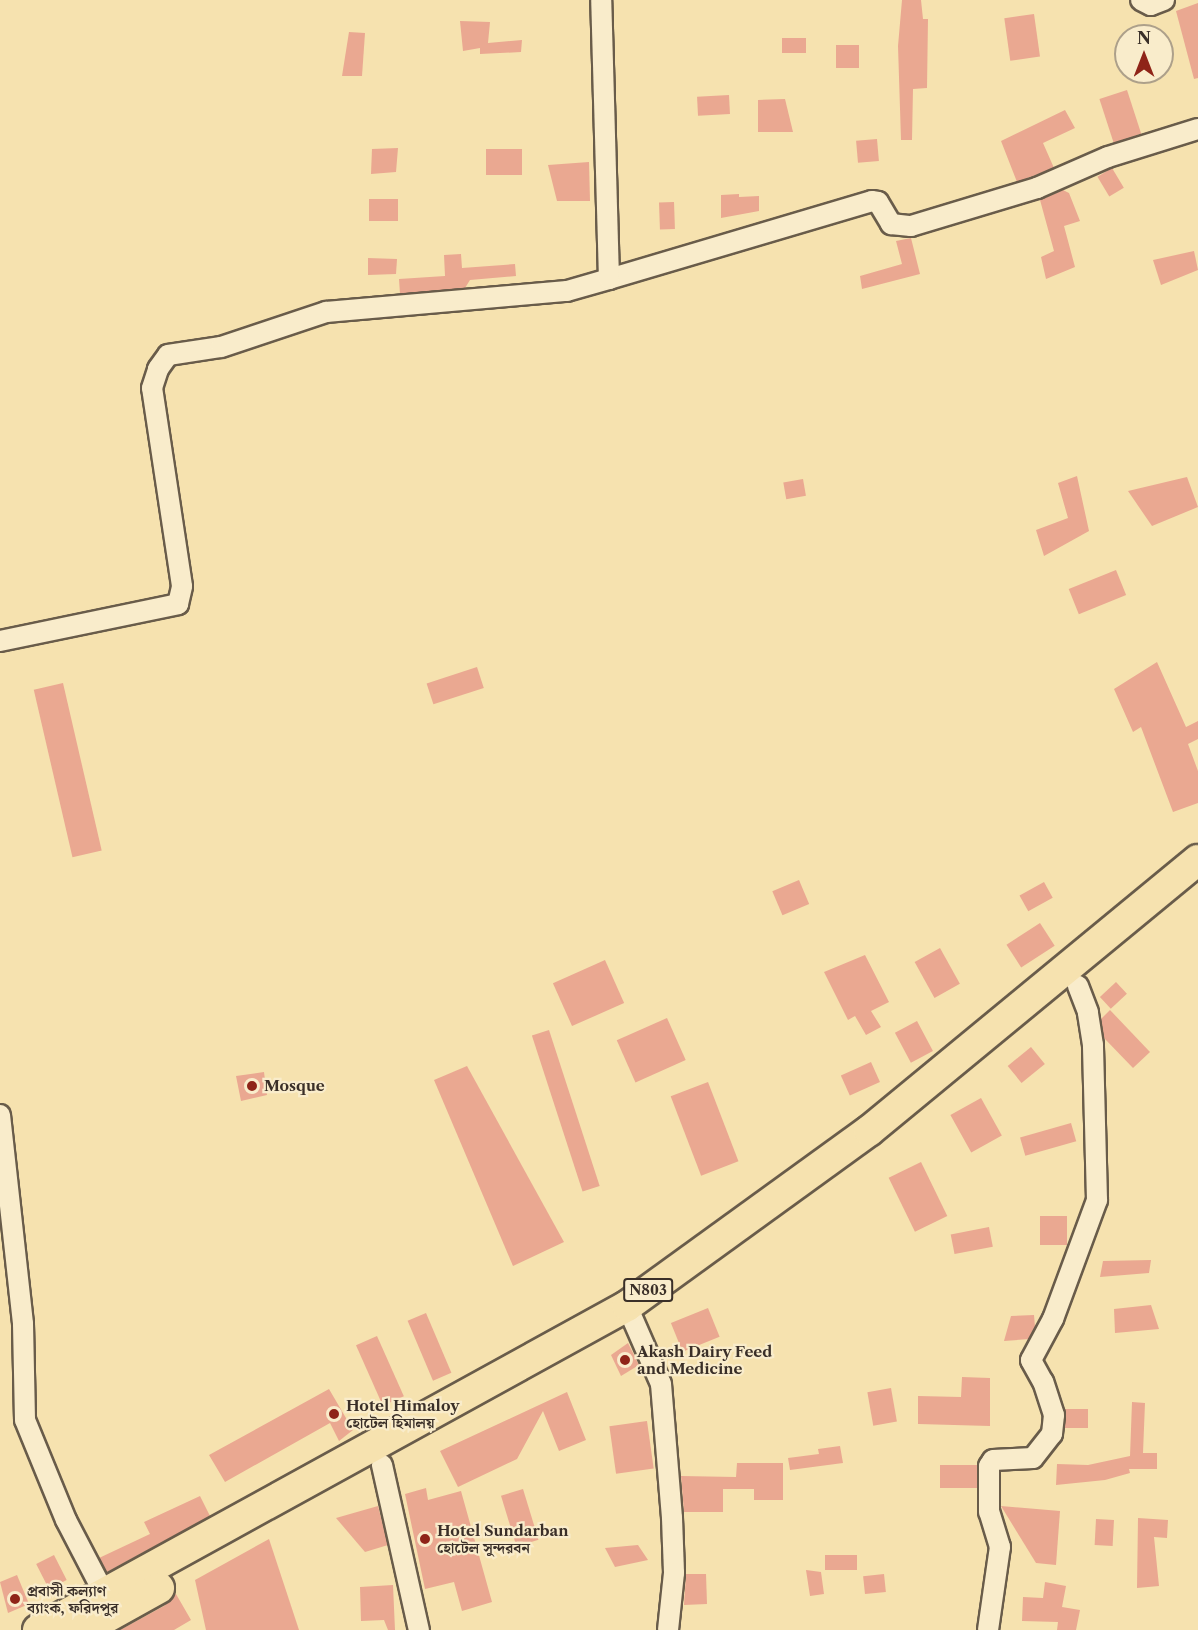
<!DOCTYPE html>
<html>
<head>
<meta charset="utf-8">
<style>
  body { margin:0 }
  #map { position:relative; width:1198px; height:1630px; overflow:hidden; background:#f6e2af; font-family:"Libre Caslon Text","Noto Serif Bengali",serif }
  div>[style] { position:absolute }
  .building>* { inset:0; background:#eaa891; transform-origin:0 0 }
  .roads { filter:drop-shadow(2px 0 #695c4a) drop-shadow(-2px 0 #695c4a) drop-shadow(0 2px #695c4a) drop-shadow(0 -2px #695c4a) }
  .minor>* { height:20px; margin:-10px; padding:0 10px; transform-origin:10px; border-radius:10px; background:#f9eccb }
  .highway>* { height:30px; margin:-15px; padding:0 15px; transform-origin:15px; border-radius:15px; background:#f6e2af }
  .dots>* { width:16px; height:16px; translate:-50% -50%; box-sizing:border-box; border:3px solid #f9eccb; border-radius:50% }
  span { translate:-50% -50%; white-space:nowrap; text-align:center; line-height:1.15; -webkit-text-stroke:4.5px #f9eccb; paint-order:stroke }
  .shield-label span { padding:2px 4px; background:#f9eccb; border:2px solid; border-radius:4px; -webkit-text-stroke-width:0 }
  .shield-label { font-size:14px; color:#3a2f28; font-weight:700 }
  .poi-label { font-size:15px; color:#3a2f28; font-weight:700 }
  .left { translate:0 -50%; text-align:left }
  .north { position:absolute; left:1114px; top:24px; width:60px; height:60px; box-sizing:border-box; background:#f9eccb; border:2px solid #ada08a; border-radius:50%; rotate:0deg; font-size:16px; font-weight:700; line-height:24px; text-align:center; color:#3a2f28 }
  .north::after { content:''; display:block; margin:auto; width:21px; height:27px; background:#8f2418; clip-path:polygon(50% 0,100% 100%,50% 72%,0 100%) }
</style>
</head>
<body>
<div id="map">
  <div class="building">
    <div style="clip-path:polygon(902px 0,921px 0,923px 19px,928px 19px,927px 88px,913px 89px,912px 140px,901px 140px,898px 46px)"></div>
    <div style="clip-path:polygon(1198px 3px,1198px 78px,1194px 79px,1176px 11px)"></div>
    <div style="left:1034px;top:14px;width:43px;height:30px;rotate:82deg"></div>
    <div style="clip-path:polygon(460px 21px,490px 22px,488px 43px,522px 40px,521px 52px,480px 54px,480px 48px,463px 51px)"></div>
    <div style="clip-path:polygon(349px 32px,365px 33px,362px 76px,342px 76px)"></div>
    <div style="left:782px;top:38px;width:24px;height:15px"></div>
    <div style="left:836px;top:45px;width:23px;height:23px"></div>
    <div style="left:1127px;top:90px;width:46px;height:29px;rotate:72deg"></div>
    <div style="left:729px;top:95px;width:19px;height:32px;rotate:87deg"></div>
    <div style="clip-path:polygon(785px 99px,793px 132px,758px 132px,758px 100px)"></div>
    <div style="clip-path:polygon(1065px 110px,1075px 128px,1043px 143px,1054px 168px,1017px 182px,1001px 141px)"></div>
    <div style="left:877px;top:139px;width:22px;height:21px;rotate:85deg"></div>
    <div style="clip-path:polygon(398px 148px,396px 172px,371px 174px,372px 149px)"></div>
    <div style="left:522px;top:149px;width:26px;height:36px;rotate:90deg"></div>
    <div style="clip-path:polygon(589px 162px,590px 201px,557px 201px,548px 165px)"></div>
    <div style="left:1112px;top:168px;width:23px;height:17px;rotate:59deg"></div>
    <div style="clip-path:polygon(1063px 190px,1069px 193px,1080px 221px,1064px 226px,1075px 267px,1046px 279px,1041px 257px,1054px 251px,1040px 200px)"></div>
    <div style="clip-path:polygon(739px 194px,739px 197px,759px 196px,759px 211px,721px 218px,721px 195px)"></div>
    <div style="left:398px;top:199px;width:22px;height:29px;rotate:90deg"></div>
    <div style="left:674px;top:202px;width:27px;height:15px;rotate:88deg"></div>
    <div style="clip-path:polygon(911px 238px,920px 274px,862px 289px,860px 276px,902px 264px,896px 241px)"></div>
    <div style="clip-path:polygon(1194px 251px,1198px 270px,1161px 285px,1153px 260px)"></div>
    <div style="clip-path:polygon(461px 254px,462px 268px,515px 264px,516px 276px,470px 280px,465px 288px,400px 294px,399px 279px,445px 276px,444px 255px)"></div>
    <div style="clip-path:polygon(368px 258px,397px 259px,396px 274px,368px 275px)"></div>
    <div style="clip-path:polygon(1077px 476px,1089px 531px,1044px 556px,1036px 530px,1068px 518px,1058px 483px)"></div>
    <div style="clip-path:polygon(1187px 477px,1198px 507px,1152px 526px,1128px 491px)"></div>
    <div style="left:803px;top:479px;width:17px;height:20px;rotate:80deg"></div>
    <div style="left:1116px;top:570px;width:27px;height:51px;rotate:68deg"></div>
    <div style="clip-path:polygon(1157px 662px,1186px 727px,1198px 721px,1198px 739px,1188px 744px,1198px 771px,1198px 803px,1173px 812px,1141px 727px,1133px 732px,1114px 689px)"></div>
    <div style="left:477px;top:667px;width:22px;height:53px;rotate:72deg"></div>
    <div style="left:63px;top:683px;width:172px;height:30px;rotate:77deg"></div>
    <div style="left:799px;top:880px;width:26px;height:29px;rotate:67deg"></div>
    <div style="left:1044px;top:882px;width:18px;height:28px;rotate:61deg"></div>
    <div style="left:1040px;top:923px;width:27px;height:40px;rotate:57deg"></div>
    <div style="left:940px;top:948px;width:41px;height:29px;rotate:61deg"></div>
    <div style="clip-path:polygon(865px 955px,889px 1002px,871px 1011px,881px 1027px,866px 1035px,855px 1016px,848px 1020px,824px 972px)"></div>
    <div style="left:605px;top:960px;width:47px;height:57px;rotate:66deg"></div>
    <div style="left:1116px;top:982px;width:16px;height:22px;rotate:47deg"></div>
    <div style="clip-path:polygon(1110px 1010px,1150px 1052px,1133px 1068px,1104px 1038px,1101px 1019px)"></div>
    <div style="left:667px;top:1018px;width:46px;height:55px;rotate:66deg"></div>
    <div style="left:917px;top:1021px;width:34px;height:25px;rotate:62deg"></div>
    <div style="left:549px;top:1030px;width:164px;height:18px;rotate:72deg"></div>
    <div style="left:1031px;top:1047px;width:22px;height:30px;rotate:51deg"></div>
    <div style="left:871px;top:1062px;width:22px;height:33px;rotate:66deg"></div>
    <div style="clip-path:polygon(467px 1066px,564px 1242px,513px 1266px,434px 1080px)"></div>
    <div style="clip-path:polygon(264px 1072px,267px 1095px,241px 1101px,236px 1076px)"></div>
    <div style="left:708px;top:1082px;width:85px;height:40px;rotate:69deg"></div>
    <div style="left:981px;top:1098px;width:43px;height:35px;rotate:61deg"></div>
    <div style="left:1071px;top:1123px;width:19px;height:53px;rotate:74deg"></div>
    <div style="left:921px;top:1162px;width:60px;height:36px;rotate:64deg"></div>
    <div style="left:1040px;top:1216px;width:27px;height:29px"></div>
    <div style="left:989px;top:1227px;width:20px;height:39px;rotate:79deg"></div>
    <div style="clip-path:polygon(1151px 1260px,1149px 1273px,1100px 1277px,1103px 1261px)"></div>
    <div style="clip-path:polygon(1151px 1305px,1159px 1329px,1115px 1333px,1114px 1309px)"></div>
    <div style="left:708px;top:1308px;width:31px;height:40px;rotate:68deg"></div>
    <div style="left:426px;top:1313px;width:65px;height:20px;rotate:67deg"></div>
    <div style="clip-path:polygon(1034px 1315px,1035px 1327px,1029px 1339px,1004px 1341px,1011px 1316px)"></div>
    <div style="left:377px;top:1336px;width:66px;height:23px;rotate:66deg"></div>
    <div style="clip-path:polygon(628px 1343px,639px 1365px,621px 1376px,611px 1355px)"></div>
    <div style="clip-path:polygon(962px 1377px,990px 1378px,990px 1426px,918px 1424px,918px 1396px,961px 1397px)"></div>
    <div style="left:891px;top:1388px;width:34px;height:24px;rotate:80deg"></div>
    <div style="clip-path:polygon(329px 1389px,353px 1430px,339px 1441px,330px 1423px,225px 1482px,209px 1455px)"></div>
    <div style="clip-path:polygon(567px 1392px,586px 1440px,559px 1451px,543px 1411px,517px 1459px,458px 1487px,440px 1451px)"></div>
    <div style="clip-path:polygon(1132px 1402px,1145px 1403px,1143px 1453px,1157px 1453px,1157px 1469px,1129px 1469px,1130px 1473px,1105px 1480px,1056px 1485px,1057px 1464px,1088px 1465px,1130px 1456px)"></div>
    <div style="left:1065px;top:1409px;width:23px;height:19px"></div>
    <div style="left:647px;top:1421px;width:48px;height:38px;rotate:82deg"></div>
    <div style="clip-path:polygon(840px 1446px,843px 1463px,790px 1470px,788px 1458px,819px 1454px,818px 1449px)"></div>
    <div style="clip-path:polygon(737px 1463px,783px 1463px,783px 1500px,754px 1500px,754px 1489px,723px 1489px,723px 1512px,684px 1512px,681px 1476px,736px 1477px)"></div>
    <div style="left:940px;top:1465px;width:37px;height:23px"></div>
    <div style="clip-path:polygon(426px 1488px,428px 1500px,461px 1491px,492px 1602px,462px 1611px,454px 1582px,425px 1589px,405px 1494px)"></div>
    <div style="left:523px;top:1489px;width:53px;height:23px;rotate:73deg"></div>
    <div style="clip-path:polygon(200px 1496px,210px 1516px,107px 1572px,99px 1558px,150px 1534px,144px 1522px)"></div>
    <div style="clip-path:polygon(378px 1506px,388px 1545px,365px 1552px,336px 1518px)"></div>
    <div style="clip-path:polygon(1001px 1506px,1060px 1511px,1056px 1565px,1036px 1563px)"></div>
    <div style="clip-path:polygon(1138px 1518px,1168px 1520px,1167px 1538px,1154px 1537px,1159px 1586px,1137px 1588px)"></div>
    <div style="left:1096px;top:1519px;width:18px;height:26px;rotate:3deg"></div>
    <div style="clip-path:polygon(269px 1539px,299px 1630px,206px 1630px,195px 1580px)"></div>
    <div style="clip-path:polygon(638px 1545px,648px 1560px,615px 1567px,605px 1548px)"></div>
    <div style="left:54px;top:1555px;width:28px;height:20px;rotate:63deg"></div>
    <div style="left:825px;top:1555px;width:32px;height:15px"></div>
    <div style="clip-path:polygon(806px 1570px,821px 1572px,824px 1594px,810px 1596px)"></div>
    <div style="clip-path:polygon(686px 1574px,706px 1574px,707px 1604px,684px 1605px)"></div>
    <div style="left:884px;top:1574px;width:18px;height:21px;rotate:84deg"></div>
    <div style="clip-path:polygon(17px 1575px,29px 1604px,8px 1613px,0 1582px)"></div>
    <div style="clip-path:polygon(1045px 1582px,1066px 1586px,1062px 1607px,1080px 1610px,1076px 1630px,1057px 1630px,1058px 1622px,1022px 1621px,1023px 1597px,1043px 1598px)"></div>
    <div style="clip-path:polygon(393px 1585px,395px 1630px,388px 1630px,384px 1620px,361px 1621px,360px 1587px)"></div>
    <div style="clip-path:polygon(176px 1594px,191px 1620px,174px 1630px,120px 1630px,164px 1606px)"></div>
  </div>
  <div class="roads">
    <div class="minor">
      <div style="left:1141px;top:0;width:11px;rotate:27deg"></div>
      <div style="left:1151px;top:5px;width:14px;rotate:-21deg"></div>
      <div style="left:609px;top:279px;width:274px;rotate:-16.5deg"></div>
      <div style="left:872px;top:201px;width:6px;rotate:9deg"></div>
      <div style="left:878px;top:202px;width:26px;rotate:59deg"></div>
      <div style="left:891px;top:224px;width:20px;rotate:6deg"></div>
      <div style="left:911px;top:226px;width:132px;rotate:-16.8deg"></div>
      <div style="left:1037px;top:188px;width:77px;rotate:-23.6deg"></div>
      <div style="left:1108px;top:157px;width:94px;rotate:-17.3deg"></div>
      <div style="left:0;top:641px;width:182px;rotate:-11.7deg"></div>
      <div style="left:178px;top:604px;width:18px;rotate:-77deg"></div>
      <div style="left:182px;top:586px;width:200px;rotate:-98.6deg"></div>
      <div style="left:152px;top:388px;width:20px;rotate:-72deg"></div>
      <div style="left:158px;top:369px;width:17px;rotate:-54deg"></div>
      <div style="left:168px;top:355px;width:54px;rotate:-8.6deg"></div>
      <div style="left:221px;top:347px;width:111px;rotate:-18.4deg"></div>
      <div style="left:326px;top:312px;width:242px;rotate:-5deg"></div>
      <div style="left:567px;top:291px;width:44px;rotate:-15.9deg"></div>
      <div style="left:609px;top:279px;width:279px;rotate:-91.6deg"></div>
      <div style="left:0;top:1115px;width:210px;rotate:83.7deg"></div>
      <div style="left:23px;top:1324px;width:96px;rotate:88.8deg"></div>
      <div style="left:25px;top:1420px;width:108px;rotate:67.7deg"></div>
      <div style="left:66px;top:1520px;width:85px;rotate:62.5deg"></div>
      <div style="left:627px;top:1306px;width:85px;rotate:66.4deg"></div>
      <div style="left:661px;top:1384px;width:134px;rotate:85.3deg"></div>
      <div style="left:672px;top:1518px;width:55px;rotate:87.9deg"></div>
      <div style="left:674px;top:1573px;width:57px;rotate:96deg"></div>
      <div style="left:382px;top:1465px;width:169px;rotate:77.4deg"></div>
      <div style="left:988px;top:1630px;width:84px;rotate:-81.8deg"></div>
      <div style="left:1000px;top:1547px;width:37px;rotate:-107deg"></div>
      <div style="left:989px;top:1512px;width:46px;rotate:-90deg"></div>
      <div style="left:989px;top:1466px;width:7px;rotate:-56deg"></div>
      <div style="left:993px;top:1460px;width:40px;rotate:-2.9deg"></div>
      <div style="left:1033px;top:1458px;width:31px;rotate:-52deg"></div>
      <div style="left:1052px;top:1434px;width:19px;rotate:-84deg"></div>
      <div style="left:1054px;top:1415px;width:35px;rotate:-108deg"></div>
      <div style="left:1043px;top:1382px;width:25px;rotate:-119deg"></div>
      <div style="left:1031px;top:1360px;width:47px;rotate:-61.8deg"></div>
      <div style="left:1053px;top:1319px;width:127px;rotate:-69.7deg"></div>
      <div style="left:1097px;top:1200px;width:155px;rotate:-91.5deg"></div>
      <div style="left:1093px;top:1045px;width:33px;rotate:-99deg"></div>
      <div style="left:1088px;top:1012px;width:28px;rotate:-111deg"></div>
    </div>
    <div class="highway">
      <div style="left:38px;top:1630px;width:672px;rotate:-28.81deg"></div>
      <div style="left:627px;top:1306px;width:299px;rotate:-35.9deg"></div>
      <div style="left:869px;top:1131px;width:426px;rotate:-39.5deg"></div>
      <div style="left:84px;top:1630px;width:86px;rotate:-29.2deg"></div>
    </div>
  </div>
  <div class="dots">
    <div style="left:252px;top:1086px;background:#8f2418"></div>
    <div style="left:625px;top:1360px;background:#8f2418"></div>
    <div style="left:334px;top:1414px;background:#8f2418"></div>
    <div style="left:425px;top:1539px;background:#8f2418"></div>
    <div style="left:15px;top:1599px;background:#8f2418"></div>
  </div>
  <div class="shield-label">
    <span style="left:648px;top:1290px">N803</span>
  </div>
  <div class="poi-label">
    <span class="left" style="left:264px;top:1086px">Mosque</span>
    <span class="left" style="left:637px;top:1360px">Akash Dairy Feed<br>and Medicine</span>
    <span class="left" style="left:346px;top:1414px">Hotel Himaloy<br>হোটেল হিমালয়</span>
    <span class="left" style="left:437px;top:1539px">Hotel Sundarban<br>হোটেল সুন্দরবন</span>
    <span class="left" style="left:27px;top:1599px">প্রবাসী কল্যাণ<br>ব্যাংক, ফরিদপুর</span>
  </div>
  <div class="north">N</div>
</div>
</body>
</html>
